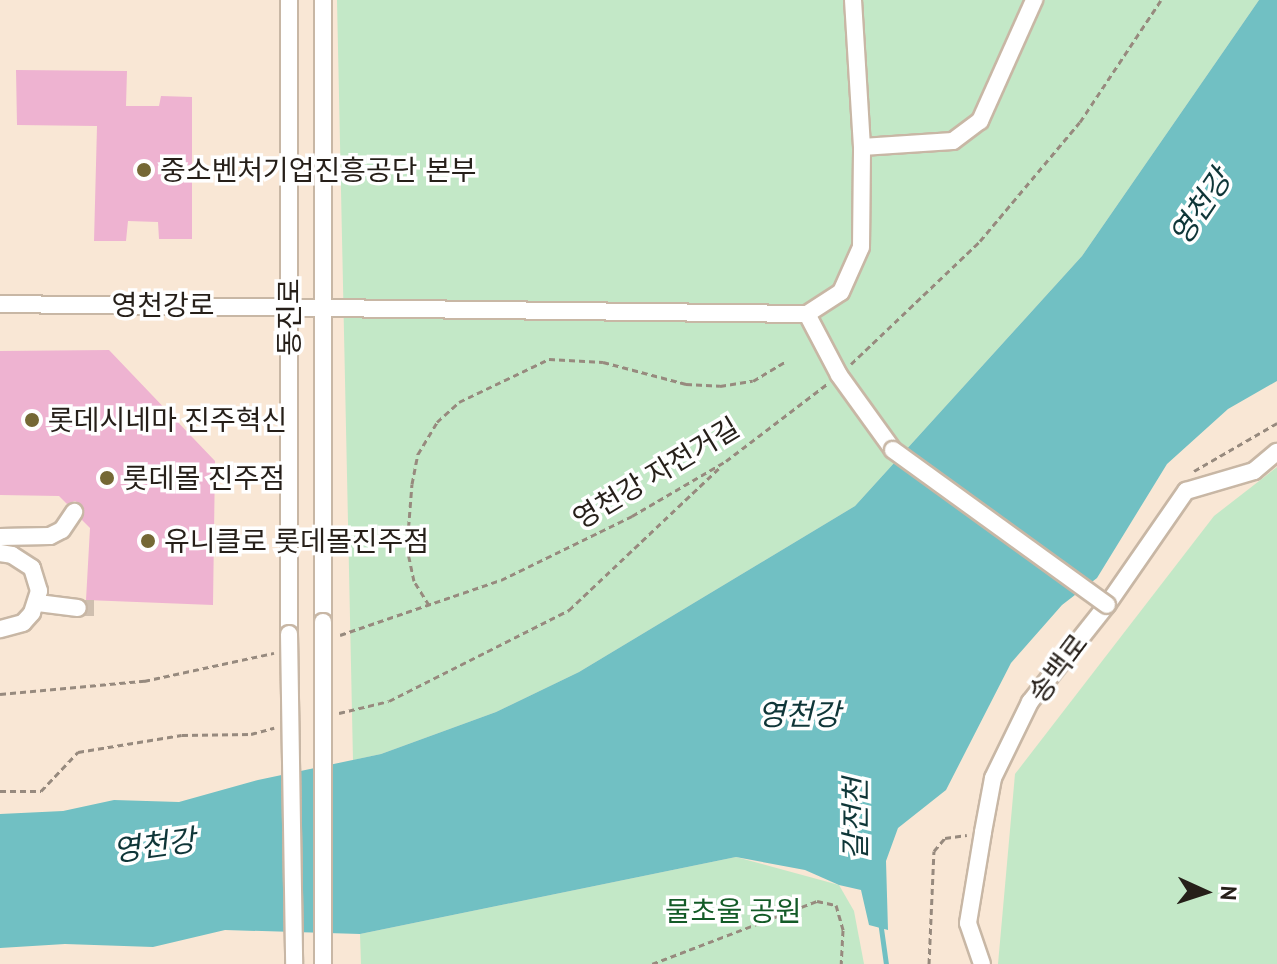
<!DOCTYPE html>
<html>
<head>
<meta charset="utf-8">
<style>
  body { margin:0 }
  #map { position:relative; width:1277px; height:964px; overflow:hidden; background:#f9e7d5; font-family:"PT Sans","Noto Sans KR",sans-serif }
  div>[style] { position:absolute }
  .green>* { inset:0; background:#c3e8c7 }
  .water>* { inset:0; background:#71c0c3 }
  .stream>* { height:5px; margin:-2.5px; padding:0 2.5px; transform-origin:2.5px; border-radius:2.5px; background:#71c0c3 }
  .building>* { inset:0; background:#eeb3d1 }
  .minor-tunnel>* { height:16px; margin-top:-8px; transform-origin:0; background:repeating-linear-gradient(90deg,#cfbfaf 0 16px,transparent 0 24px) }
  .path>* { height:3px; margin-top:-1.5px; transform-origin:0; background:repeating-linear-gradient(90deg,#978a7e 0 6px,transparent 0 10px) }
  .roads { filter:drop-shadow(2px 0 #c8b7a5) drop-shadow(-2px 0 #c8b7a5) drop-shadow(0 2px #c8b7a5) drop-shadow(0 -2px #c8b7a5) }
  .minor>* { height:16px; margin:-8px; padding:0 8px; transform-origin:8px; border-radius:8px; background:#fff }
  .bridges { filter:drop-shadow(2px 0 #c8b7a5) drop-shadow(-2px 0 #c8b7a5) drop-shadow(0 2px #c8b7a5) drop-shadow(0 -2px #c8b7a5) }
  .minor-bridge>* { height:16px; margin:-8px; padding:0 8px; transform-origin:8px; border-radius:8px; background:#fff }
  .dots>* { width:22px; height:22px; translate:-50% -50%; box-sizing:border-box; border:4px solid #fff; border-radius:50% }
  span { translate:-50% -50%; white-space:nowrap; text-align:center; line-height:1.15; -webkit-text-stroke:7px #fff; paint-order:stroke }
  .poi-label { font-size:28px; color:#261f19 }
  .left { translate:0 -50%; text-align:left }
  .street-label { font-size:28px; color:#261f19 }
  .park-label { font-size:28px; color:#135b27 }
  .water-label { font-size:30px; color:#0f3638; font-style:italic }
  .north { position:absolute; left:1165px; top:852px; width:80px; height:80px; -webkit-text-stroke:6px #fff; paint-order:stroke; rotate:93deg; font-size:22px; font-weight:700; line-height:32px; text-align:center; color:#261f19 }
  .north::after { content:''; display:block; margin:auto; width:28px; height:36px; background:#261f19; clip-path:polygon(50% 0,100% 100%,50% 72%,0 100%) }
</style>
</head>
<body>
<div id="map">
  <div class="green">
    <div style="clip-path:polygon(337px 0,1259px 0,1082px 256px,855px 506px,579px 672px,496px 712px,381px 754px,353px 760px)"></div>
    <div style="clip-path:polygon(1277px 467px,1277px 964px,998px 964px,1015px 774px,1214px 516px)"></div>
    <div style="clip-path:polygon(736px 857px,839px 885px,854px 911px,864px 964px,361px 964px,360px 934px)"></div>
  </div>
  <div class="water">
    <div style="clip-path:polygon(1259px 0,1277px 0,1277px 381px,1228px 409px,1167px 464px,1097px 578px,1062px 605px,1011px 663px,946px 790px,898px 828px,886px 861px,888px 930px,869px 925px,861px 890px,839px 885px,805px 870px,736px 857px,360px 934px,225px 930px,153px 947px,65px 944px,0 948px,0 814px,63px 811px,114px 800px,179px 802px,258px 780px,381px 754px,496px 712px,579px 672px,855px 506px,1082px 256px)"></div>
  </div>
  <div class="stream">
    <div style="left:880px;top:921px;width:43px;rotate:82.1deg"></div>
  </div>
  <div class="building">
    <div style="clip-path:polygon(16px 70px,127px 71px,126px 106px,159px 106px,161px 96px,192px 97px,192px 239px,159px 239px,158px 222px,128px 221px,126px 241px,94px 241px,97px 126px,17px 125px)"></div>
    <div style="clip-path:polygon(109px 350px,215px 461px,213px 605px,86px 600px,90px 528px,82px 520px,83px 506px,75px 501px,67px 504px,59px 496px,0 495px,0 351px)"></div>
  </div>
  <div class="minor-tunnel">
    <div style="left:78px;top:608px;width:23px"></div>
  </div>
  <div class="path">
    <div style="left:851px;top:364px;width:178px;rotate:-43.6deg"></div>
    <div style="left:980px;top:241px;width:155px;rotate:-50deg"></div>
    <div style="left:1080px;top:122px;width:146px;rotate:-56.4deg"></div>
    <div style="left:1194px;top:471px;width:96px;rotate:-30deg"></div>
    <div style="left:429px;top:605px;width:28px;rotate:-122deg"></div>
    <div style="left:414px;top:581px;width:35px;rotate:-102deg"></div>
    <div style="left:407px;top:547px;width:63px;rotate:-85.5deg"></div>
    <div style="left:412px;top:484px;width:31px;rotate:-79deg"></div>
    <div style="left:418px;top:454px;width:37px;rotate:-59deg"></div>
    <div style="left:437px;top:422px;width:30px;rotate:-42deg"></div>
    <div style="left:459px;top:402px;width:100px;rotate:-25.5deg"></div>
    <div style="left:549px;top:359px;width:54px;rotate:3.2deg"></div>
    <div style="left:603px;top:362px;width:86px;rotate:14.8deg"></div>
    <div style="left:686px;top:384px;width:34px;rotate:3deg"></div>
    <div style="left:720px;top:386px;width:33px;rotate:-9deg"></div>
    <div style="left:753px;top:381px;width:37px;rotate:-31deg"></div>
    <div style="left:340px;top:635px;width:170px;rotate:-18.9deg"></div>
    <div style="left:501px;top:580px;width:146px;rotate:-26deg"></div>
    <div style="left:632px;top:516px;width:109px;rotate:-30.3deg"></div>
    <div style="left:726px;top:461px;width:127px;rotate:-37.3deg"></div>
    <div style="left:0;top:694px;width:145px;rotate:-5.2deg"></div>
    <div style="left:144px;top:681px;width:133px;rotate:-12.2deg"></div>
    <div style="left:339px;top:713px;width:51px;rotate:-13.5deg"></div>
    <div style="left:389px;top:701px;width:202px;rotate:-26.8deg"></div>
    <div style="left:569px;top:610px;width:208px;rotate:-43.4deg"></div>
    <div style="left:0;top:791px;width:41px"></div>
    <div style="left:41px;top:791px;width:54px;rotate:-46.5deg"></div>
    <div style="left:78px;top:752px;width:105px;rotate:-9.3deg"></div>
    <div style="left:182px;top:735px;width:69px;rotate:-0.8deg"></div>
    <div style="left:251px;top:734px;width:24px;rotate:-15deg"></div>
    <div style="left:652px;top:964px;width:177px;rotate:-20.9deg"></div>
    <div style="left:817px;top:901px;width:19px;rotate:12deg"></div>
    <div style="left:836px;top:905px;width:26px;rotate:74deg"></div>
    <div style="left:843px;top:930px;width:34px;rotate:93deg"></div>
    <div style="left:929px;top:964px;width:113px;rotate:-87.5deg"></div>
    <div style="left:934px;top:851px;width:17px;rotate:-50deg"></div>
    <div style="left:945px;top:838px;width:22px;rotate:-8deg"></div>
  </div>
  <div class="roads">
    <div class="minor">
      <div style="left:289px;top:0;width:634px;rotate:90deg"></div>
      <div style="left:862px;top:147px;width:91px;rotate:-3.8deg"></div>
      <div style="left:953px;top:141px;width:34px;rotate:-37deg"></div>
      <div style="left:980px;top:121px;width:133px;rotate:-65.9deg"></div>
      <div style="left:0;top:304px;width:807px;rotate:0.71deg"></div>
      <div style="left:807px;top:314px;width:40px;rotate:-32.9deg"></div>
      <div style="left:841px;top:292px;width:49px;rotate:-66deg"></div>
      <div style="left:861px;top:247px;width:100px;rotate:-89.4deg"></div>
      <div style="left:862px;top:147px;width:147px;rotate:-93.5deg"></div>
      <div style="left:807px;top:314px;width:69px;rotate:62.3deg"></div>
      <div style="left:839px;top:375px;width:92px;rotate:54.2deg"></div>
      <div style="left:0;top:537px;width:50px;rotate:-1.1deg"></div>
      <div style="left:50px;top:536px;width:13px;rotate:-27deg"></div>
      <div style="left:62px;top:530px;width:22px;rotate:-56deg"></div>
      <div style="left:0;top:553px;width:12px;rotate:9deg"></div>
      <div style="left:12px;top:555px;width:24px;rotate:33deg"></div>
      <div style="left:32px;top:568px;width:24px;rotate:73deg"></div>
      <div style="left:39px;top:591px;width:23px;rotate:108deg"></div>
      <div style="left:32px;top:613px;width:13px;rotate:132deg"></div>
      <div style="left:23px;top:623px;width:24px;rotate:165deg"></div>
      <div style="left:38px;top:603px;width:40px;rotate:7.1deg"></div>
      <div style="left:323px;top:622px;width:622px;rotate:-90deg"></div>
      <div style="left:982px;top:964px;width:43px;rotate:-108.9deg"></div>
      <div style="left:968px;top:923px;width:92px;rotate:-80.6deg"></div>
      <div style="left:983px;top:832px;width:55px;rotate:-79.5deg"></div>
      <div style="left:993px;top:778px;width:85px;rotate:-64deg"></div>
      <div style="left:1030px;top:702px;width:124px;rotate:-51.6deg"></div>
      <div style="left:1107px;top:605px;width:139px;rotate:-55.3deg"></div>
      <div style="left:1186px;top:491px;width:71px;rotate:-16.4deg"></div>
      <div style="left:1254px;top:471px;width:30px;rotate:-40deg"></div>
    </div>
  </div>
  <div class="bridges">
    <div class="minor-bridge">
      <div style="left:893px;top:450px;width:264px;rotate:35.9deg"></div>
      <div style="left:289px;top:634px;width:330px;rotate:89.1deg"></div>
      <div style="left:323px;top:964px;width:342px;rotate:-90deg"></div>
    </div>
  </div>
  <div class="dots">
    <div style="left:144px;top:170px;background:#756835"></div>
    <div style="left:32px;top:420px;background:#756835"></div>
    <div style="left:107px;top:478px;background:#756835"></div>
    <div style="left:148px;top:541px;background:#756835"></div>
  </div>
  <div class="poi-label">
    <span class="left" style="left:160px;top:170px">중소벤처기업진흥공단 본부</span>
    <span class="left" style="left:48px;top:420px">롯데시네마 진주혁신</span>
    <span class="left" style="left:123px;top:478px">롯데몰 진주점</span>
    <span class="left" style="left:164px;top:541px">유니클로 롯데몰진주점</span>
  </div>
  <div class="street-label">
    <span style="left:163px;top:305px">영천강로</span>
    <span style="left:289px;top:317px;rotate:-90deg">동진로</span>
    <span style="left:656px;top:473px;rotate:-31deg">영천강 자전거길</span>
    <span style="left:1058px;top:668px;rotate:-53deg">송백로</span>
  </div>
  <div class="park-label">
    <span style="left:733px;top:911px">물초울 공원</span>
  </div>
  <div class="water-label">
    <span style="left:1200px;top:207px;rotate:-56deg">영천강</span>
    <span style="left:799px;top:714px">영천강</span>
    <span style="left:855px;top:819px;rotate:-90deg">갈전천</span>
    <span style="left:154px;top:845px;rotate:-8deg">영천강</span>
  </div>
  <div class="north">N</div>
</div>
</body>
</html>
